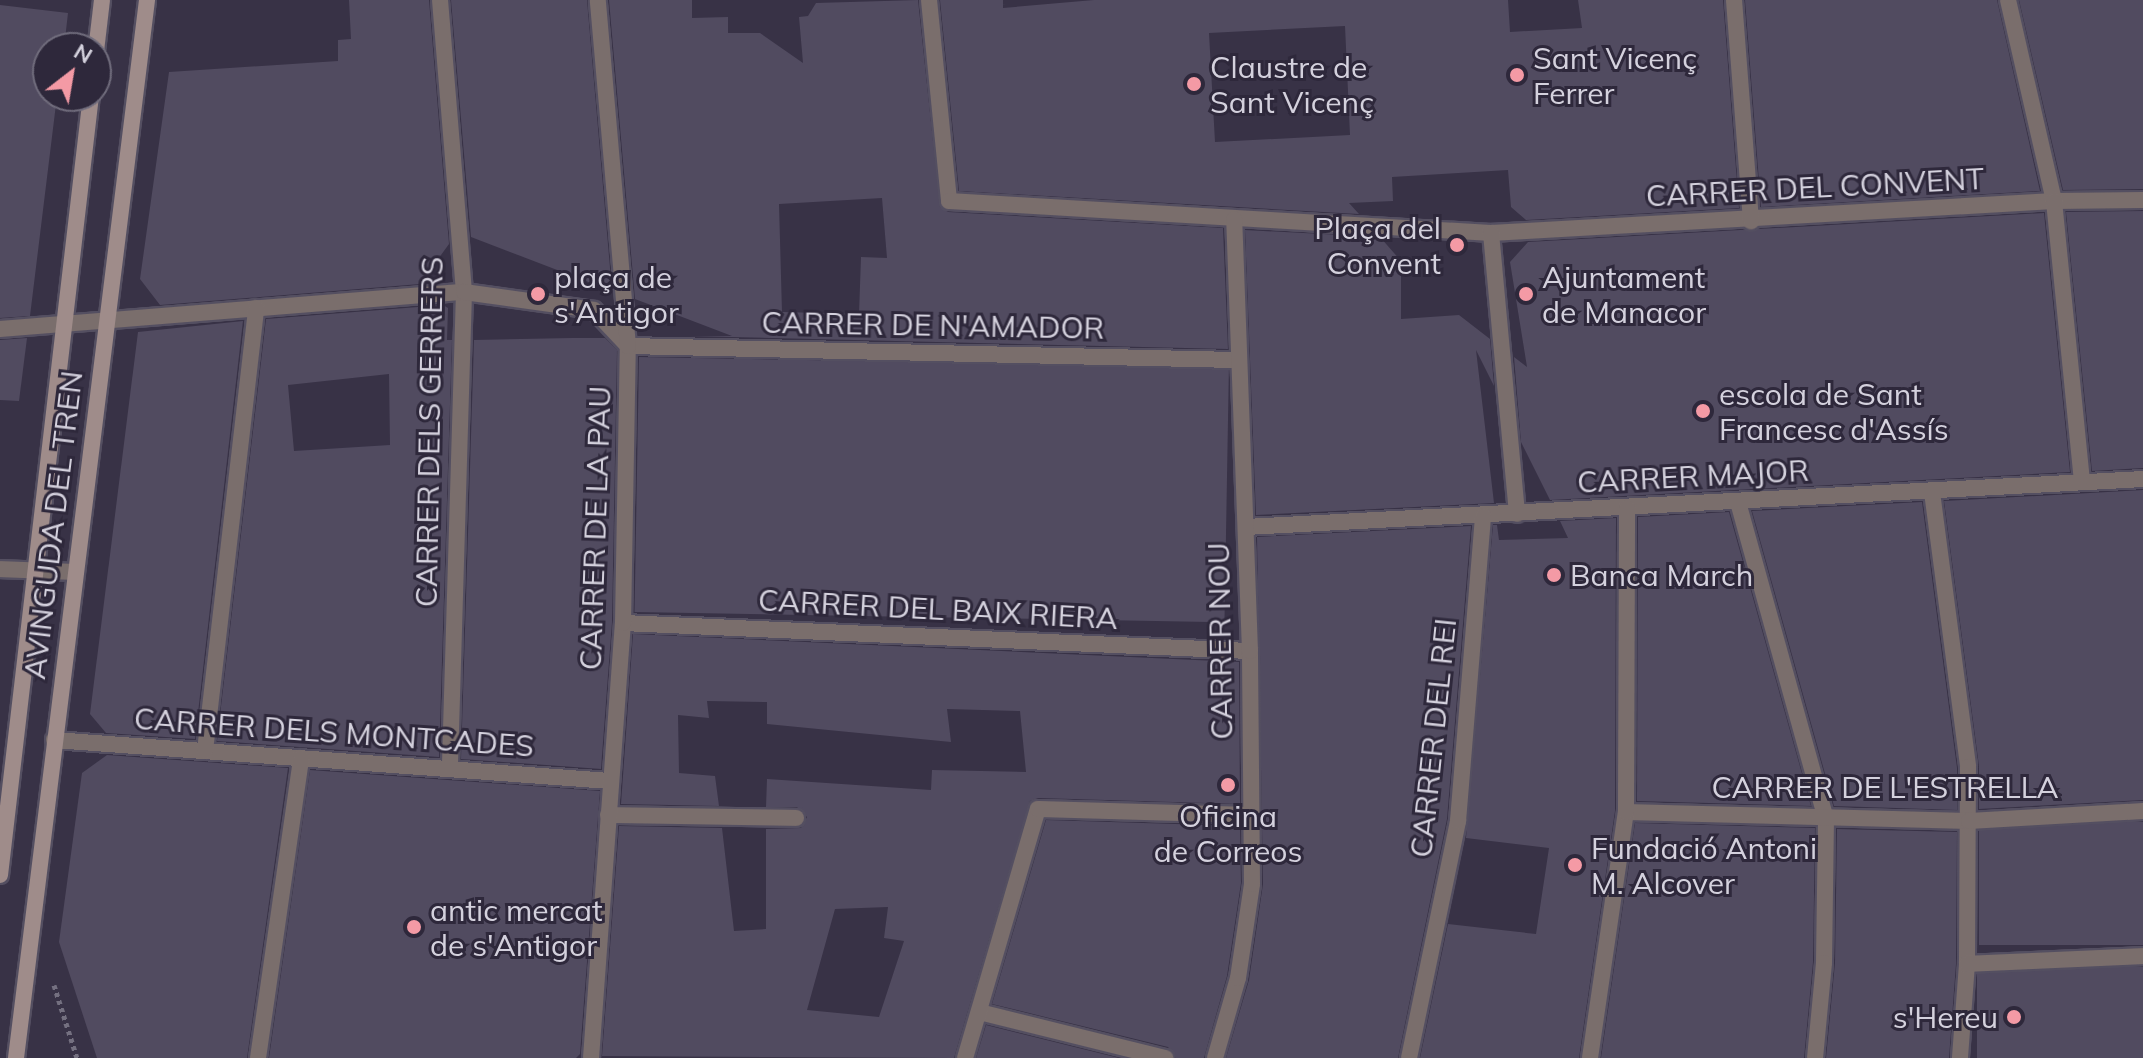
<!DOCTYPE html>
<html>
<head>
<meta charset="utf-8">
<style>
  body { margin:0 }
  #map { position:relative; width:2143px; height:1058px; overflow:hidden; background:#383246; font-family:Mulish,sans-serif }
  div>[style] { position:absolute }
  .building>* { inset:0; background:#514b60; transform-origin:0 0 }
  .path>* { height:5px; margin-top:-2.5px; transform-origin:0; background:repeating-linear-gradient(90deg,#747080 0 4px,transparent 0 8px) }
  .roads { filter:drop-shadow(2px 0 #544f61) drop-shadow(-2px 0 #544f61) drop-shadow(0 2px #544f61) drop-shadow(0 -2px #544f61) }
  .street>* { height:16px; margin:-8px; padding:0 8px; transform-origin:8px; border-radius:8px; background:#7a6e6c }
  .secondary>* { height:16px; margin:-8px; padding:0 8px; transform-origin:8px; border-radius:8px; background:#9f8c8a }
  .dots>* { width:22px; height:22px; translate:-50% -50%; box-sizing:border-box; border:4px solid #2e283b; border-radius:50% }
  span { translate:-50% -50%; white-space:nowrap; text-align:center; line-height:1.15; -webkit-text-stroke:6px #2e283b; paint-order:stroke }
  .poi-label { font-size:30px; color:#d4d1dd }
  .left { translate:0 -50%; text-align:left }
  .right { translate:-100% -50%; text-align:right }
  .street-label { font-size:30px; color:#d4d1dd }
  .north { position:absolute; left:32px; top:32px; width:80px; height:80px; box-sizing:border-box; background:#2e283b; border:2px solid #706c7c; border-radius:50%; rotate:31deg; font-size:22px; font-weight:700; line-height:32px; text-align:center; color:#d4d1dd }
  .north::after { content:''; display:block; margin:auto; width:28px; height:36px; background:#f49aa5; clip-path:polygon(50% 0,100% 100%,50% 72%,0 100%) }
</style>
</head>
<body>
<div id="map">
  <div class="building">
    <div style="clip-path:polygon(349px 0,429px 0,449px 244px,420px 284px,160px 305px,140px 279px,169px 72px,338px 61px,338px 40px,351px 39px)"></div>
    <div style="clip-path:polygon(451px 0,587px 0,612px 291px,471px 237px)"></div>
    <div style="clip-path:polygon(evenodd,609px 0,692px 0,692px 18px,728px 17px,728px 33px,760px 33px,803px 63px,799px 17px,808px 16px,816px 3px,918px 0,940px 207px,948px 212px,1223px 228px,1228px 349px,689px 336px,732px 336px,635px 299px,609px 0,882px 198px,887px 258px,861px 257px,859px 314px,782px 312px,779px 204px,882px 198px)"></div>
    <div style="clip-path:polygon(evenodd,940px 0,1003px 0,1003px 8px,1094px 0,1508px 0,1510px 32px,1582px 28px,1578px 0,1723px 0,1739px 208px,1526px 220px,1511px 207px,1508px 170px,1392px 177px,1393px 201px,1349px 203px,1359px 214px,959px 191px,940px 0,1345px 26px,1350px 135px,1215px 142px,1209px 33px,1345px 26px)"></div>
    <div style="clip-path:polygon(1745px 0,1997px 0,2040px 191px,1761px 207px)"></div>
    <div style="clip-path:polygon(2019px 0,2143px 0,2143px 189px,2063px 190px)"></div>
    <div style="clip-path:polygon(0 5px,68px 13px,64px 48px,48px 48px,48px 96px,57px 96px,30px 316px,0 318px)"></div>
    <div style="clip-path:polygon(2143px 211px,2143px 468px,2092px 471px,2066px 212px)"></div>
    <div style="clip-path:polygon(2044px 213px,2070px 472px,1550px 500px,1521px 442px,1514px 357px,1527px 367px,1510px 262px,1528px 242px)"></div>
    <div style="clip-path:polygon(1245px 230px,1380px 237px,1401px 261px,1401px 319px,1459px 315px,1490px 339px,1494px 386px,1476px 350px,1494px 503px,1256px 515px)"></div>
    <div style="clip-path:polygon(evenodd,443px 305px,448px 308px,447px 340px,452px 340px,439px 757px,217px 741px,266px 319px,443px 305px,389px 374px,390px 445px,294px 451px,288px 385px,389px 374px)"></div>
    <div style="clip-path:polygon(243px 321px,195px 739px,106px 733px,90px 714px,138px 332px)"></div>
    <div style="clip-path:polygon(27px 338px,19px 401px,0 400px,0 340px)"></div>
    <div style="clip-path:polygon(572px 338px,605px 338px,617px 350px,612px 622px,601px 769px,461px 759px,474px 340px)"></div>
    <div style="left:639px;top:357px;width:590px;height:255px;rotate:1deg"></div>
    <div style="clip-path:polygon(2143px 490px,2143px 800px,1979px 809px,1979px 766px,1944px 501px)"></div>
    <div style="clip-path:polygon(1922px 502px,1957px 768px,1957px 810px,1834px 806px,1752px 511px)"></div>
    <div style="clip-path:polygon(1729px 512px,1811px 806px,1637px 801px,1638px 517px)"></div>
    <div style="clip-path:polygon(1616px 518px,1615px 811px,1579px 1058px,1420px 1058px,1448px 924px,1536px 934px,1549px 848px,1466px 838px,1493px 525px,1497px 525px,1499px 540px,1568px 538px,1560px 521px)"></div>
    <div style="clip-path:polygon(1471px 526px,1447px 819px,1398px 1058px,1226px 1058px,1249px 980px,1263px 884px,1257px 537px)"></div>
    <div style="clip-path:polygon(evenodd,633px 634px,1239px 662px,1240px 804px,1038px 798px,1030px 801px,954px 1058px,602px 1056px,619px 826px,722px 828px,734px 931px,766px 929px,766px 829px,801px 828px,807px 817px,797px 807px,766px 807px,767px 779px,931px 790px,932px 770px,1026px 772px,1020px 711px,947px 709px,951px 742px,767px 724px,767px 702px,707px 701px,709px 718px,678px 715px,679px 773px,715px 776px,719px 806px,621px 804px,633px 634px,888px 907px,884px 938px,904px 941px,879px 1017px,807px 1010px,835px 909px,888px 907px)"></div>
    <div style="clip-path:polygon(107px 755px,288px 768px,247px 1058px,97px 1058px,59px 942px,82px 773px)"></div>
    <div style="clip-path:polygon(310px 770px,600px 791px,580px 1054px,576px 1058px,269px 1058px)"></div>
    <div style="clip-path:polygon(1046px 820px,1240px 826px,1241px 883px,1227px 976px,1204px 1058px,1176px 1058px,1168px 1047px,992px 1004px)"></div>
    <div style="left:2143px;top:822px;width:123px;height:164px;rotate:90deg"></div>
    <div style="clip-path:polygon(1635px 823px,1815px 828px,1813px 962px,1804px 1058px,1601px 1058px)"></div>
    <div style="clip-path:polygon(1837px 829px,1957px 832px,1956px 964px,1949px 1058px,1826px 1058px,1835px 963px)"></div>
    <div style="left:2143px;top:967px;width:91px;height:166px;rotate:90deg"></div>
    <div style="clip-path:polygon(986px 1025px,1119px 1058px,976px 1058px)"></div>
  </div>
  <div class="path">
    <div style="left:54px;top:985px;width:77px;rotate:72.5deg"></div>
  </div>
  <div class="roads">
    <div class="street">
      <div style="left:440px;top:0;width:293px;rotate:85.3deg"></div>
      <div style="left:464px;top:292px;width:477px;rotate:91.7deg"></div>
      <div style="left:929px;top:0;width:202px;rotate:84.3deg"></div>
      <div style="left:949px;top:201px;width:543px;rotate:3.38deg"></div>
      <div style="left:1491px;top:233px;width:564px;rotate:-3.25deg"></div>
      <div style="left:2054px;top:201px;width:89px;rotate:-0.6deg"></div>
      <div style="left:1734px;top:0;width:222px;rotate:85.6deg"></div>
      <div style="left:2008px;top:0;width:206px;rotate:77.1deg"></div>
      <div style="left:2054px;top:201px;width:282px;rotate:84.3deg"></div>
      <div style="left:1491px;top:233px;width:282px;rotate:84.7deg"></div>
      <div style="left:0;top:329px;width:465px;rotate:-4.6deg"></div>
      <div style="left:464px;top:292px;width:131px;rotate:7.9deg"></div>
      <div style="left:594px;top:310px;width:50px;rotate:46.6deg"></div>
      <div style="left:628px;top:346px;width:609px;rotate:1.32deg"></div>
      <div style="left:1932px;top:492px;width:277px;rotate:82.5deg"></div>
      <div style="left:1968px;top:767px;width:197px;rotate:90.3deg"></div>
      <div style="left:1967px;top:964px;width:94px;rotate:94.3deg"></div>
      <div style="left:1738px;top:502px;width:329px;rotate:74.5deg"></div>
      <div style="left:1826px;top:819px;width:144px;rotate:90.8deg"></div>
      <div style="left:1824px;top:963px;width:95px;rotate:95.4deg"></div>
      <div style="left:1246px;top:527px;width:898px;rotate:-3.06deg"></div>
      <div style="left:0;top:569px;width:74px;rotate:2.3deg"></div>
      <div style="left:623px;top:623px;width:628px;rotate:2.56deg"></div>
      <div style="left:54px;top:740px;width:558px;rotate:4.22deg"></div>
      <div style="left:205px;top:751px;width:446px;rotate:-83.4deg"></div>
      <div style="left:1626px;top:812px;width:343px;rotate:1.5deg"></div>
      <div style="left:1969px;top:821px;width:174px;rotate:-3.3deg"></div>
      <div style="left:608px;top:815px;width:188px;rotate:0.9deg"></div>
      <div style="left:1967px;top:964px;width:176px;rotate:-2.6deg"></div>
      <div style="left:979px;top:1012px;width:192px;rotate:13.9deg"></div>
      <div style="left:258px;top:1058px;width:303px;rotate:-81.8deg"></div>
      <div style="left:591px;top:1058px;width:436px;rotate:-85.8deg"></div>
      <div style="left:623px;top:623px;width:277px;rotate:-89deg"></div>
      <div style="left:628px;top:346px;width:347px;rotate:-95deg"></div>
      <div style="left:965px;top:1058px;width:259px;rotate:-73.7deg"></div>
      <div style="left:1038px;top:809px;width:213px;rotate:1.6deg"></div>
      <div style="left:1215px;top:1058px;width:83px;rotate:-74deg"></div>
      <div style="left:1238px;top:978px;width:95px;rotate:-81.5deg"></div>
      <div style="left:1252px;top:884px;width:233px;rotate:-90.5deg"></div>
      <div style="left:1250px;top:651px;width:432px;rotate:-92.1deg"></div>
      <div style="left:1409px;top:1058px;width:242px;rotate:-78.3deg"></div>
      <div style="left:1458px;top:821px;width:306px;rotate:-85.3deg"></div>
      <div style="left:1590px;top:1058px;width:249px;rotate:-81.7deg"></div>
      <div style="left:1626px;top:812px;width:304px;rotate:-89.8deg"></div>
    </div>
    <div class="secondary">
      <div style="left:96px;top:51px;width:51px;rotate:-83.3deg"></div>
      <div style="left:0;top:875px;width:784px;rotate:-83.34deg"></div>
      <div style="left:16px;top:1058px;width:1066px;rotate:-82.94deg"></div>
    </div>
  </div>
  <div class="dots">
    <div style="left:1517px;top:75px;background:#f49aa5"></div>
    <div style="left:1194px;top:84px;background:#f49aa5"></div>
    <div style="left:1457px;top:245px;background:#f49aa5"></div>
    <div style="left:538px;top:294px;background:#f49aa5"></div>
    <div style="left:1526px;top:294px;background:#f49aa5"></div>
    <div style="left:1703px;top:411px;background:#f49aa5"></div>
    <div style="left:1554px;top:575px;background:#f49aa5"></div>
    <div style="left:1228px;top:785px;background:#f49aa5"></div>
    <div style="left:1575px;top:865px;background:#f49aa5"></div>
    <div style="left:414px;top:927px;background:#f49aa5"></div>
    <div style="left:2014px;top:1017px;background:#f49aa5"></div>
  </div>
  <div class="poi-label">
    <span class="left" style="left:1533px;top:75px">Sant Vicenç<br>Ferrer</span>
    <span class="left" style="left:1210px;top:84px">Claustre de<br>Sant Vicenç</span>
    <span class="right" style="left:1441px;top:245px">Plaça del<br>Convent</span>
    <span class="left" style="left:554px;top:294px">plaça de<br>s'Antigor</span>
    <span class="left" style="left:1542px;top:294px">Ajuntament<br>de Manacor</span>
    <span class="left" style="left:1719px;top:411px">escola de Sant<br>Francesc d'Assís</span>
    <span class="left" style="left:1570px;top:575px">Banca March</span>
    <span style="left:1228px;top:833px">Oficina<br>de Correos</span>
    <span class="left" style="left:1591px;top:865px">Fundació Antoni<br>M. Alcover</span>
    <span class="left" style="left:430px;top:927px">antic mercat<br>de s'Antigor</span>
    <span class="right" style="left:1998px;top:1017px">s'Hereu</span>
  </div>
  <div class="street-label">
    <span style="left:1815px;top:187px;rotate:-3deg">CARRER DEL CONVENT</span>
    <span style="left:933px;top:325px;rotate:1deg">CARRER DE N'AMADOR</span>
    <span style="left:429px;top:432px;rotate:-89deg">CARRER DELS GERRERS</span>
    <span style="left:1693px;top:476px;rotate:-3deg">CARRER MAJOR</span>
    <span style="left:53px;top:525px;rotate:-83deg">AVINGUDA DEL TREN</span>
    <span style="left:595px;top:528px;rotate:-88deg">CARRER DE LA PAU</span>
    <span style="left:938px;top:609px;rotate:3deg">CARRER DEL BAIX RIERA</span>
    <span style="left:1220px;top:641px;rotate:-91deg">CARRER NOU</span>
    <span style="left:334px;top:732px;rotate:4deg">CARRER DELS MONTCADES</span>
    <span style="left:1433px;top:738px;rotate:-84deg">CARRER DEL REI</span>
    <span style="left:1885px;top:787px">CARRER DE L'ESTRELLA</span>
  </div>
  <div class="north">N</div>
</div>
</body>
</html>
